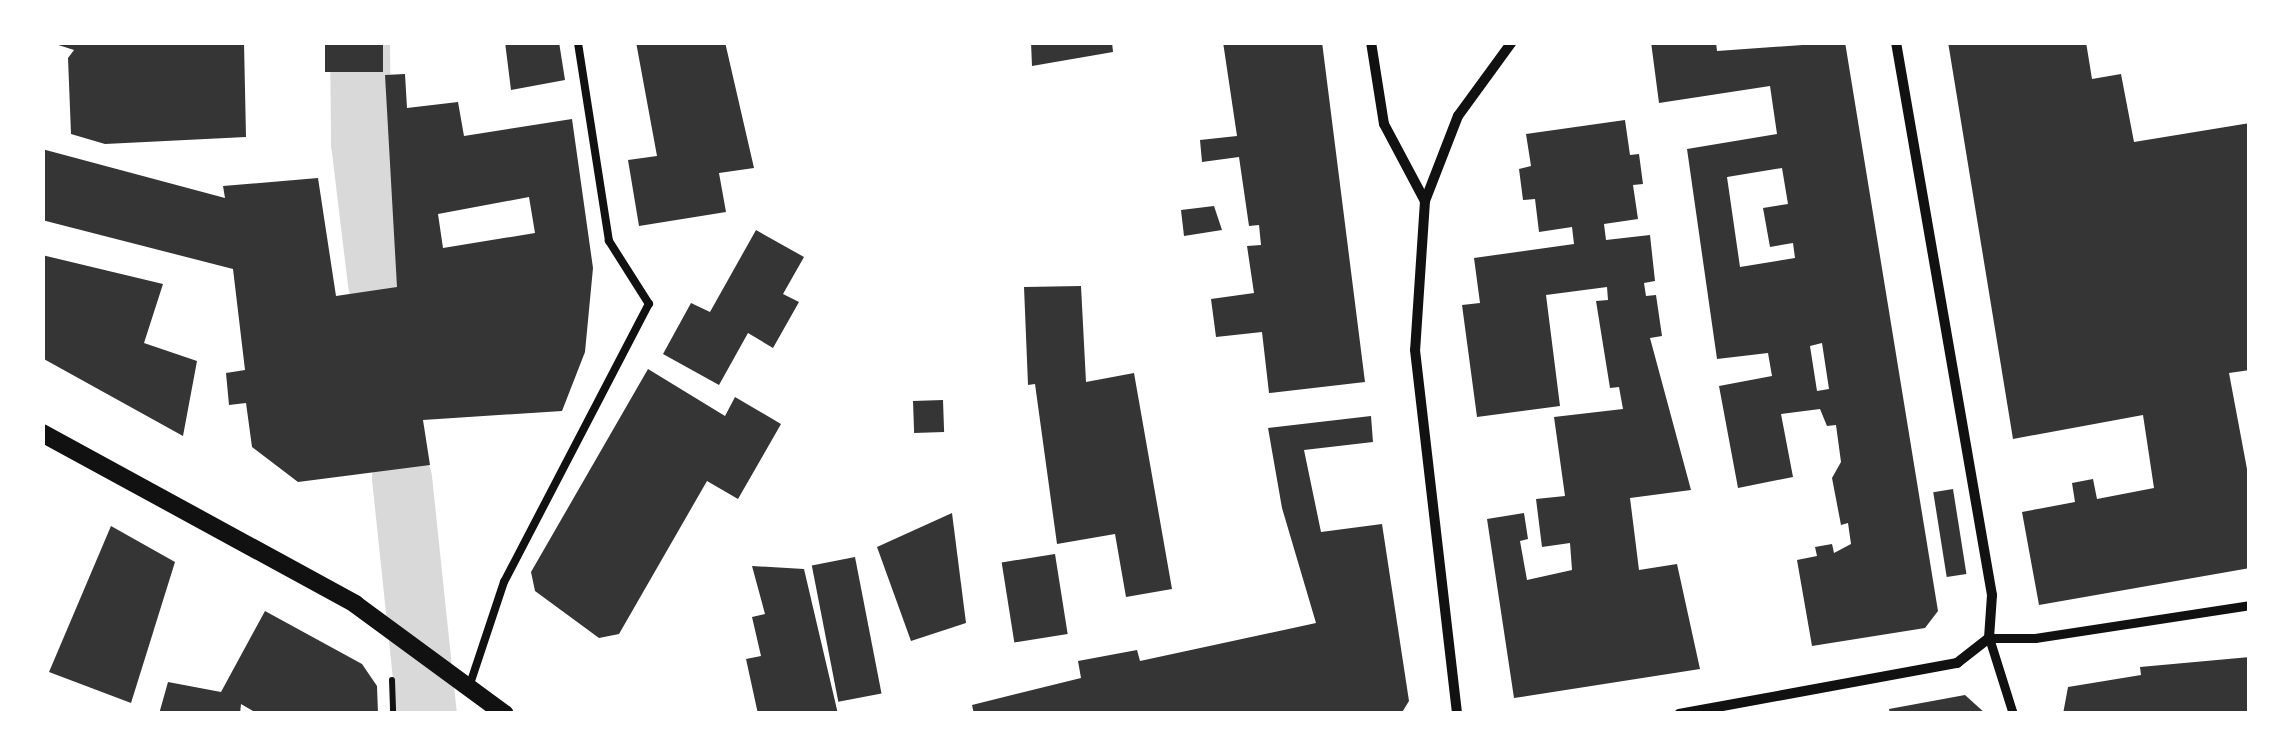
<!DOCTYPE html>
<html>
<head>
<meta charset="utf-8">
<style>
  body { margin:0 }
  #map { position:relative; width:2292px; height:756px; overflow:hidden; background:#fff; font-family:Poppins,sans-serif }
  div>[style] { position:absolute }
  .canal>* { height:60px; margin:-30px; padding:0 30px; transform-origin:30px; border-radius:30px; background:#d9d9d9 }
  .building>* { inset:0; background:#353535; transform-origin:0 0 }
  .path>* { height:6px; margin:-3px; padding:0 3px; transform-origin:3px; border-radius:3px; background:#111 }
  .service>* { height:8px; margin:-4px; padding:0 4px; transform-origin:4px; border-radius:4px; background:#111 }
  .pedestrian>* { height:9px; margin:-4.5px; padding:0 4.5px; transform-origin:4.5px; border-radius:4.5px; background:#111 }
  .minor>* { height:10px; margin:-5px; padding:0 5px; transform-origin:5px; border-radius:5px; background:#111 }
  .tertiary>* { height:18px; margin:-9px; padding:0 9px; transform-origin:9px; border-radius:9px; background:#111 }
  span { translate:-50% -50%; white-space:nowrap; text-align:center; line-height:1.15; -webkit-text-stroke:10px #fff; paint-order:stroke }
  .frame { position:absolute; inset:0; border:45px solid #fff; pointer-events:none }
</style>
</head>
<body>
<div id="map">
  <div class="canal">
    <div style="left:360px;top:42px;width:101px;rotate:89.4deg"></div>
    <div style="left:361px;top:143px;width:142px;rotate:83.1deg"></div>
    <div style="left:402px;top:478px;width:237px;rotate:84deg"></div>
  </div>
  <div class="building">
    <div style="clip-path:polygon(49px 42px,244px 42px,246px 137px,105px 144px,71px 134px,68px 58px,74px 50px)"></div>
    <div style="left:325px;top:42px;width:58px;height:30px"></div>
    <div style="clip-path:polygon(505px 42px,559px 42px,565px 80px,511px 90px)"></div>
    <div style="clip-path:polygon(636px 42px,725px 42px,754px 168px,719px 173px,726px 212px,639px 226px,628px 160px,657px 156px)"></div>
    <div style="clip-path:polygon(1031px 42px,1112px 42px,1113px 52px,1032px 66px)"></div>
    <div style="clip-path:polygon(1223px 42px,1322px 42px,1365px 382px,1269px 393px,1262px 332px,1216px 337px,1211px 299px,1254px 293px,1247px 246px,1261px 245px,1259px 225px,1249px 226px,1239px 157px,1202px 162px,1200px 140px,1237px 136px)"></div>
    <div style="clip-path:polygon(evenodd,1651px 42px,1716px 42px,1717px 51px,1845px 42px,1938px 611px,1925px 628px,1812px 646px,1797px 560px,1817px 556px,1815px 547px,1832px 544px,1834px 553px,1851px 544px,1848px 523px,1841px 525px,1832px 478px,1841px 462px,1836px 425px,1827px 426px,1820px 409px,1781px 414px,1793px 477px,1738px 488px,1719px 386px,1772px 376px,1768px 353px,1717px 359px,1687px 149px,1777px 134px,1770px 86px,1659px 103px,1651px 42px,1782px 168px,1788px 204px,1763px 208px,1770px 247px,1793px 243px,1795px 258px,1740px 267px,1727px 177px,1782px 168px,1651px 42px,1822px 343px,1829px 389px,1817px 391px,1810px 346px,1822px 343px)"></div>
    <div style="clip-path:polygon(1948px 42px,2086px 42px,2092px 79px,2121px 74px,2134px 142px,2250px 123px,2250px 370px,2229px 373px,2250px 485px,2250px 568px,2039px 605px,2022px 512px,2075px 502px,2072px 483px,2093px 479px,2097px 499px,2154px 488px,2143px 415px,2013px 439px)"></div>
    <div style="clip-path:polygon(evenodd,405px 74px,407px 108px,458px 102px,464px 136px,572px 119px,593px 268px,585px 352px,562px 411px,423px 420px,430px 465px,298px 482px,252px 447px,246px 403px,229px 405px,226px 373px,245px 370px,233px 269px,42px 220px,42px 149px,225px 198px,223px 186px,318px 178px,336px 296px,397px 287px,385px 75px,405px 74px,529px 197px,535px 233px,443px 248px,438px 214px,529px 197px)"></div>
    <div style="clip-path:polygon(1625px 120px,1630px 155px,1639px 154px,1643px 184px,1633px 185px,1638px 219px,1604px 224px,1606px 240px,1650px 235px,1655px 281px,1644px 283px,1646px 296px,1656px 295px,1662px 336px,1650px 338px,1691px 490px,1630px 498px,1639px 570px,1677px 564px,1700px 669px,1514px 698px,1487px 519px,1524px 513px,1528px 539px,1520px 541px,1527px 580px,1572px 570px,1570px 543px,1542px 547px,1536px 499px,1565px 496px,1554px 417px,1623px 409px,1619px 387px,1610px 388px,1596px 301px,1608px 300px,1607px 287px,1546px 295px,1560px 406px,1477px 417px,1462px 305px,1480px 303px,1474px 258px,1574px 244px,1572px 227px,1539px 232px,1535px 199px,1523px 200px,1519px 169px,1531px 166px,1526px 134px)"></div>
    <div style="clip-path:polygon(1214px 206px,1222px 230px,1184px 236px,1181px 210px)"></div>
    <div style="clip-path:polygon(756px 230px,804px 257px,783px 294px,799px 302px,773px 348px,748px 333px,719px 385px,663px 354px,691px 303px,710px 312px)"></div>
    <div style="clip-path:polygon(42px 255px,163px 284px,144px 343px,197px 361px,183px 436px,42px 358px)"></div>
    <div style="clip-path:polygon(1081px 286px,1086px 382px,1134px 373px,1172px 589px,1126px 597px,1115px 534px,1057px 544px,1035px 384px,1028px 385px,1024px 287px)"></div>
    <div style="clip-path:polygon(648px 369px,725px 416px,735px 397px,781px 424px,738px 499px,707px 481px,619px 634px,599px 638px,535px 591px,531px 572px)"></div>
    <div style="left:943px;top:400px;width:32px;height:30px;rotate:88deg"></div>
    <div style="clip-path:polygon(1371px 416px,1373px 442px,1304px 450px,1321px 532px,1382px 524px,1409px 701px,1401px 714px,974px 714px,972px 705px,1081px 678px,1078px 661px,1137px 650px,1140px 661px,1316px 623px,1282px 508px,1268px 428px)"></div>
    <div style="left:1953px;top:489px;width:86px;height:20px;rotate:81deg"></div>
    <div style="clip-path:polygon(952px 513px,966px 623px,911px 641px,877px 547px)"></div>
    <div style="clip-path:polygon(111px 526px,175px 562px,131px 703px,49px 672px)"></div>
    <div style="left:1055px;top:554px;width:81px;height:54px;rotate:81deg"></div>
    <div style="left:855px;top:557px;width:139px;height:44px;rotate:79deg"></div>
    <div style="clip-path:polygon(752px 566px,804px 569px,838px 714px,758px 714px,746px 659px,761px 656px,752px 617px,765px 614px)"></div>
    <div style="clip-path:polygon(265px 611px,362px 664px,377px 686px,378px 714px,258px 714px,241px 704px,240px 714px,159px 714px,168px 682px,221px 692px)"></div>
    <div style="clip-path:polygon(2250px 657px,2250px 714px,2063px 714px,2068px 687px,2141px 675px,2140px 667px)"></div>
    <div style="clip-path:polygon(1965px 695px,1986px 714px,1890px 714px,1889px 709px)"></div>
  </div>
  <div class="path">
    <div style="left:392px;top:680px;width:34px;rotate:88deg"></div>
  </div>
  <div class="service">
    <div style="left:469px;top:687px;width:111px;rotate:-71.6deg"></div>
    <div style="left:504px;top:582px;width:314px;rotate:-62.5deg"></div>
    <div style="left:649px;top:304px;width:75px;rotate:-122.4deg"></div>
    <div style="left:609px;top:241px;width:201px;rotate:-98.9deg"></div>
  </div>
  <div class="pedestrian">
    <div style="left:2013px;top:714px;width:80px;rotate:-107.5deg"></div>
    <div style="left:1989px;top:638px;width:46px"></div>
    <div style="left:2035px;top:638px;width:218px;rotate:-8.7deg"></div>
  </div>
  <div class="minor">
    <div style="left:1371px;top:42px;width:83px;rotate:81deg"></div>
    <div style="left:1384px;top:124px;width:87px;rotate:62deg"></div>
    <div style="left:1425px;top:201px;width:149px;rotate:93.8deg"></div>
    <div style="left:1415px;top:350px;width:366px;rotate:83.4deg"></div>
    <div style="left:1425px;top:201px;width:91px;rotate:-68.8deg"></div>
    <div style="left:1458px;top:116px;width:92px;rotate:-53.9deg"></div>
    <div style="left:1679px;top:714px;width:283px;rotate:-10.4deg"></div>
    <div style="left:1957px;top:663px;width:41px;rotate:-38deg"></div>
    <div style="left:1989px;top:638px;width:43px;rotate:-86deg"></div>
    <div style="left:1992px;top:595px;width:561px;rotate:-99.85deg"></div>
  </div>
  <div class="tertiary">
    <div style="left:42px;top:433px;width:357px;rotate:28.6deg"></div>
    <div style="left:355px;top:604px;width:186px;rotate:36.3deg"></div>
  </div>
  <div class="frame"></div>
</div>
</body>
</html>
